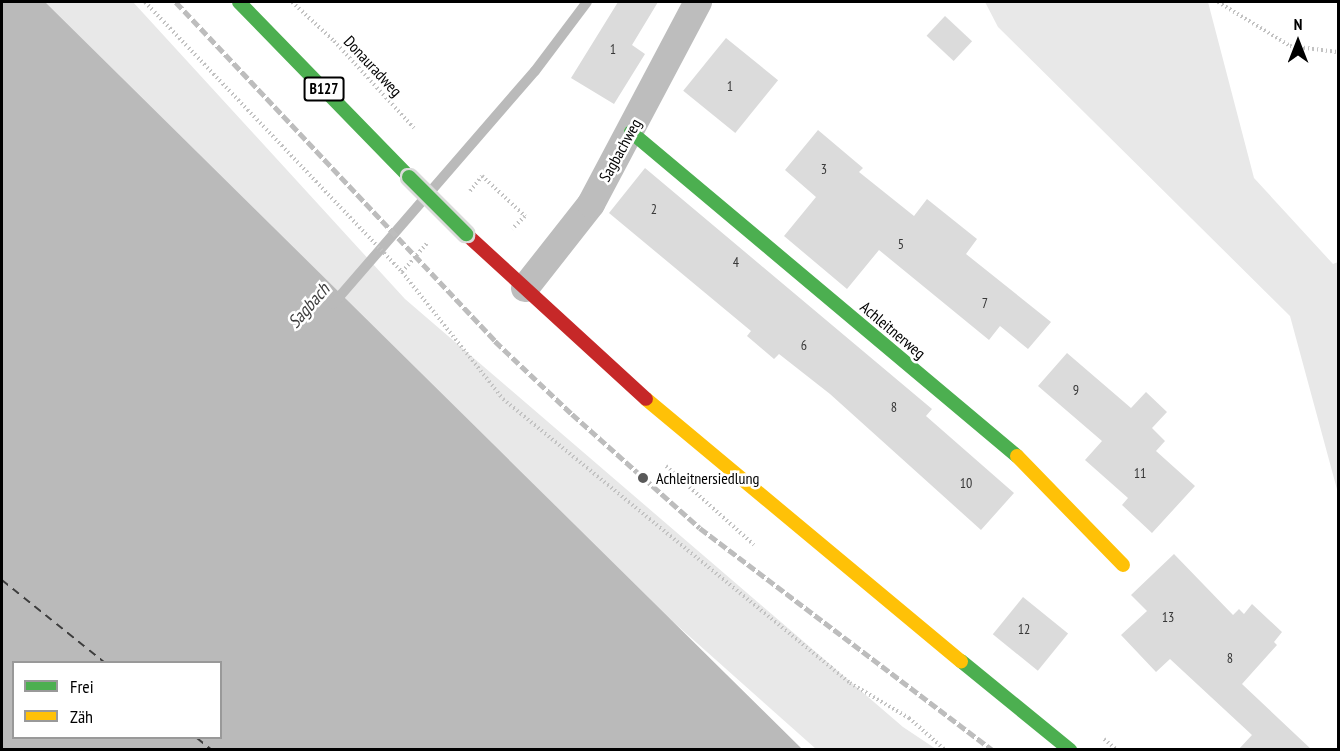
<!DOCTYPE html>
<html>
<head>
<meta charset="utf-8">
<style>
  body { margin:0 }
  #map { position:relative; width:1340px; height:751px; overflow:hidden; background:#fff; font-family:"PT Sans Narrow",sans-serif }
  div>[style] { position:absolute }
  .green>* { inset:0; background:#e8e8e8 }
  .water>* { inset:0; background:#bababa }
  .stream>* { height:10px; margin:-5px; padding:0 5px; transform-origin:5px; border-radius:5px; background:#bababa }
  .ferry>* { height:1.5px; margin-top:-0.75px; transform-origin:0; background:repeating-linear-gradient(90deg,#3d3d3d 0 8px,transparent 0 14px) }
  .building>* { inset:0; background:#dbdbdb; transform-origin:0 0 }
  .path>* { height:4px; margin-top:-2px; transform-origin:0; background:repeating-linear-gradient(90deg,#c2c2c2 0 1.5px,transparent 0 4.5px) }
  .street>* { height:28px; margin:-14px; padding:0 14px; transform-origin:14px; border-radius:14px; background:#bdbdbd }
  .fast>* { height:14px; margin:-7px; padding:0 7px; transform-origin:7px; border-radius:7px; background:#4caf50 }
  .slow>* { height:14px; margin:-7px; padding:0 7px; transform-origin:7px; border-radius:7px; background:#ffc107 }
  .jam>* { height:14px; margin:-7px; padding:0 7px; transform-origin:7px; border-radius:7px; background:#c62828 }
  .rail>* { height:4.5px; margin-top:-2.25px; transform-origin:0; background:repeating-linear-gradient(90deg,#bdbdbd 0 9px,transparent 0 12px) }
  .bridges { filter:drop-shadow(2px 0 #dbdbdb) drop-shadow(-2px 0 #dbdbdb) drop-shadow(0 2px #dbdbdb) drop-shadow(0 -2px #dbdbdb) }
  .fast-bridge>* { height:14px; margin:-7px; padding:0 7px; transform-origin:7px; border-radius:7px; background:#4caf50 }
  .dots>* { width:16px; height:16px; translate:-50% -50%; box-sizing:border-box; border:3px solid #fff; border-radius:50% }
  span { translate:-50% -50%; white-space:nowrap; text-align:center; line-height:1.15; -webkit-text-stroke:5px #fff; paint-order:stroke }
  .number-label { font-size:14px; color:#373737 }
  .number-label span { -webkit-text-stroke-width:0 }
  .shield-label span { padding:2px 4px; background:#fff; border:2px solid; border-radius:4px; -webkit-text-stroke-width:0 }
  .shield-label { font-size:15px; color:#000; font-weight:700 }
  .street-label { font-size:16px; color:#000 }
  .poi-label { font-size:16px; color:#000 }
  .left { translate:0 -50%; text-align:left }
  .water-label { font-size:18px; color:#3d3d3d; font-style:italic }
  .frame { position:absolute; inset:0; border:3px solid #000; pointer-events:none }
  .legend { position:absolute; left:12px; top:661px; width:210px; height:78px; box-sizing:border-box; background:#fff; border:2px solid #999; margin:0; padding:8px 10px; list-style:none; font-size:18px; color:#000 }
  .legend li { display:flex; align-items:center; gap:12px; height:30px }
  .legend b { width:30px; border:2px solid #999 }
  .north { position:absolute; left:1268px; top:12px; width:60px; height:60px; -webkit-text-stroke:4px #fff; paint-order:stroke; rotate:0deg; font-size:16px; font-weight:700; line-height:24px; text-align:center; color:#000 }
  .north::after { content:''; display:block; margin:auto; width:21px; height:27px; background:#000; clip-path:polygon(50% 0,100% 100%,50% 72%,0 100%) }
</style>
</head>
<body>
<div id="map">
  <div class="green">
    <div style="clip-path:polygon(33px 2px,133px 2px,405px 299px,903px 727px,936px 749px,816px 749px,670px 619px,511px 546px)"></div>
    <div style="clip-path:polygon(985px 2px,1208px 2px,1254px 178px,1333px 264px,1338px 262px,1338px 493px,1290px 316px,998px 27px)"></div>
  </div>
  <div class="water">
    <div style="clip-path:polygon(evenodd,2px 2px,45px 2px,802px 749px,2px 749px,2px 2px,14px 662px,220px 662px,220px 738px,14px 738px,14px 662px)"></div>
  </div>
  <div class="stream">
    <div style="left:333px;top:304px;width:308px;rotate:-49.1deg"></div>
    <div style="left:535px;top:71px;width:86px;rotate:-53deg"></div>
  </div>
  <div class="ferry">
    <div style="left:2px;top:580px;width:131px;rotate:38.8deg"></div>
    <div style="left:197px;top:738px;width:19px;rotate:39deg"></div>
  </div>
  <div class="building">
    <div style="clip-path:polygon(618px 2px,658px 2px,632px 45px,645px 54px,614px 104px,571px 78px)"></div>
    <div style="left:945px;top:16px;width:37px;height:27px;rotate:43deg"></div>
    <div style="left:726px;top:38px;width:67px;height:68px;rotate:39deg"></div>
    <div style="clip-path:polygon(818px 130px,863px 168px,859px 172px,914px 216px,927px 199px,977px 239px,966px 254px,1051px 322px,1028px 349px,1000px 326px,989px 340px,879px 250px,847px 289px,784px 236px,816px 197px,785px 170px)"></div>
    <div style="clip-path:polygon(645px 168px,932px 409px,926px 416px,1014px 493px,981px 530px,830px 394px,779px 354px,774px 359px,747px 336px,751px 331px,609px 213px)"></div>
    <div style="clip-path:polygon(1067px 353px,1131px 408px,1146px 392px,1167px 412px,1152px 428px,1165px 441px,1156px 451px,1195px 486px,1152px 533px,1122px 505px,1128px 498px,1085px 460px,1102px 441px,1038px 386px)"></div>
    <div style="clip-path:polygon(1174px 554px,1233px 615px,1239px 609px,1244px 614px,1252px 604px,1282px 632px,1274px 642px,1277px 645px,1242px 684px,1312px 750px,1238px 750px,1252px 735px,1170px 659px,1156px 672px,1121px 635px,1147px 611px,1131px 595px)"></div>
    <div style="left:1023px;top:597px;width:58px;height:48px;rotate:39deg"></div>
  </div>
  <div class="path">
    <div style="left:145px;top:2px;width:373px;rotate:46.4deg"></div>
    <div style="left:402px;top:272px;width:162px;rotate:51.5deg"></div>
    <div style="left:503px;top:399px;width:448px;rotate:39.3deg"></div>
    <div style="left:850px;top:683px;width:69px;rotate:30.7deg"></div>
    <div style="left:909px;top:718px;width:48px;rotate:41.6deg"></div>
    <div style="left:292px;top:2px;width:57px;rotate:42.9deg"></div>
    <div style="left:334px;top:41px;width:118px;rotate:47.4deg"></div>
    <div style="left:1218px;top:2px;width:84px;rotate:31.4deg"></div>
    <div style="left:1290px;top:46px;width:48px;rotate:7.1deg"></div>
    <div style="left:470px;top:191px;width:19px;rotate:-51deg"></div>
    <div style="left:482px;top:176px;width:59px;rotate:42.9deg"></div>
    <div style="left:525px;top:216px;width:18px;rotate:135deg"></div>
    <div style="left:402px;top:272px;width:38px;rotate:-49deg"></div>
    <div style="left:666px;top:466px;width:118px;rotate:41.9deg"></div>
    <div style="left:1104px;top:739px;width:17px;rotate:40deg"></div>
  </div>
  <div class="street">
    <div style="left:525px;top:288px;width:107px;rotate:-51.8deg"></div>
    <div style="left:591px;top:204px;width:229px;rotate:-62.1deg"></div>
  </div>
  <div class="fast">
    <div style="left:239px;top:2px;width:244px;rotate:45.8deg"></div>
    <div style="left:631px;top:132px;width:504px;rotate:40.01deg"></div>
    <div style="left:961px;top:661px;width:141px;rotate:39.2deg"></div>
  </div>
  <div class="slow">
    <div style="left:646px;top:399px;width:410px;rotate:39.8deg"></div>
    <div style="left:1017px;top:456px;width:152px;rotate:45.8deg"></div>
  </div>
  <div class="jam">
    <div style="left:466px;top:234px;width:244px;rotate:42.5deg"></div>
  </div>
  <div class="rail">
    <div style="left:176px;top:2px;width:465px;rotate:46.7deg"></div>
    <div style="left:495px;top:341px;width:106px;rotate:43.5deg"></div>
    <div style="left:572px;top:414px;width:171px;rotate:41.7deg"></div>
    <div style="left:700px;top:528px;width:367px;rotate:37.2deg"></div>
  </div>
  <div class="bridges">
    <div class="fast-bridge">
      <div style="left:409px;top:177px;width:81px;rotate:45deg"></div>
    </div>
  </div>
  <div class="dots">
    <div style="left:643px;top:478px;background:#595959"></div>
  </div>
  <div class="number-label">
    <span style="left:613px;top:49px">1</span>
    <span style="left:730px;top:86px">1</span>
    <span style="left:824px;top:169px">3</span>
    <span style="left:654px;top:209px">2</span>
    <span style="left:901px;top:244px">5</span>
    <span style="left:736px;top:262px">4</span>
    <span style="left:985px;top:303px">7</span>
    <span style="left:804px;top:345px">6</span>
    <span style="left:1076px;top:390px">9</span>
    <span style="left:894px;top:407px">8</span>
    <span style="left:1140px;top:473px">11</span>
    <span style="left:966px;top:483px">10</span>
    <span style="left:1168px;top:617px">13</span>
    <span style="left:1024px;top:629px">12</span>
    <span style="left:1230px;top:658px">8</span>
  </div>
  <div class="shield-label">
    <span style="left:324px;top:89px">B127</span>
  </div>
  <div class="street-label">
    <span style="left:373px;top:66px;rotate:47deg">Donauradweg</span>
    <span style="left:620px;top:150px;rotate:-61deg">Sagbachweg</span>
    <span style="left:893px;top:330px;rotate:40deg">Achleitnerweg</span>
  </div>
  <div class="poi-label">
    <span class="left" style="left:656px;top:478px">Achleitnersiedlung</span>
  </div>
  <div class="water-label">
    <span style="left:309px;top:306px;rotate:-49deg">Sagbach</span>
  </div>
  <div class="frame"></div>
  <ul class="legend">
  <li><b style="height:8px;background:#4caf50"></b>Frei</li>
  <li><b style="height:8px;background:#ffc107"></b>Zäh</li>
  </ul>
  <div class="north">N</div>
</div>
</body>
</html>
